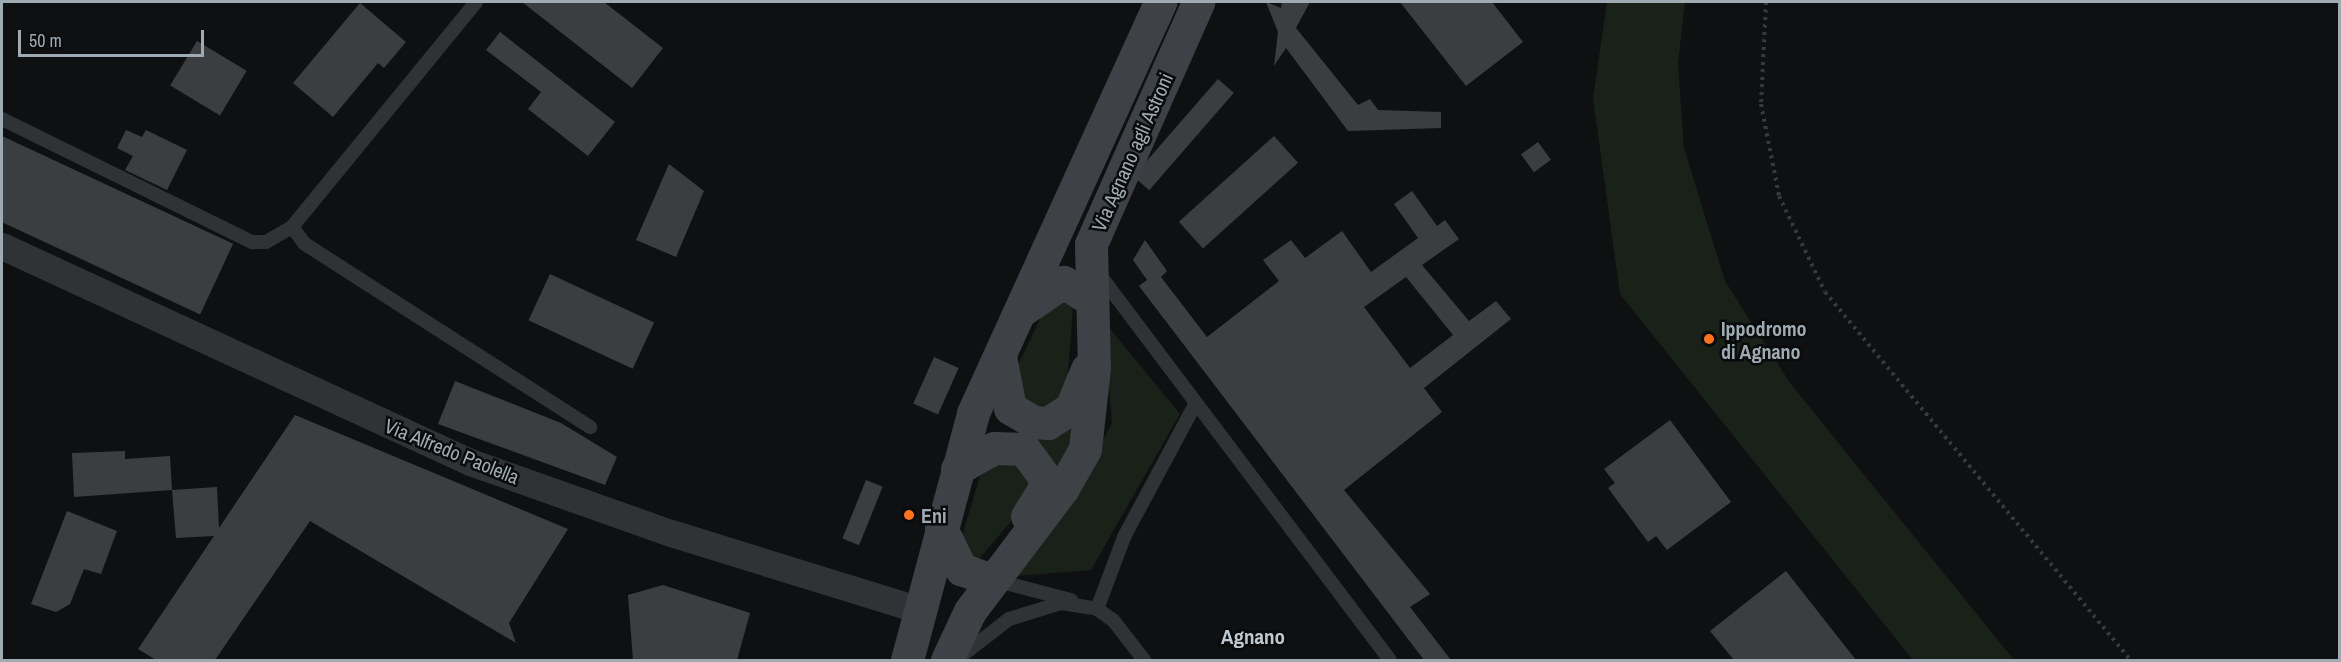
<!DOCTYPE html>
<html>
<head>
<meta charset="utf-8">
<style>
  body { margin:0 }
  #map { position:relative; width:2341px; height:662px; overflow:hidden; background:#0f1011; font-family:"Archivo Narrow",sans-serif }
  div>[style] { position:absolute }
  .green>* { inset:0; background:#1a2119 }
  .building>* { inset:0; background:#3b3e41; transform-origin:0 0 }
  .path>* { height:4px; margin-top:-2px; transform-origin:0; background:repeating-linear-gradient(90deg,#363a3d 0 3px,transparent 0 7.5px) }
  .service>* { height:14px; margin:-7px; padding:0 7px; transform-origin:7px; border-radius:7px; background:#303336 }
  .minor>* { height:27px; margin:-13.5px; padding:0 13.5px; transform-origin:13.5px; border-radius:13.5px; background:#303336 }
  .secondary>* { height:33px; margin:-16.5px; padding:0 16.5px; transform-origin:16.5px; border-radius:16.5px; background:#3e4246 }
  .dots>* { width:16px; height:16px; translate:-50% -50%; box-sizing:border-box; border:3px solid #0a0b0c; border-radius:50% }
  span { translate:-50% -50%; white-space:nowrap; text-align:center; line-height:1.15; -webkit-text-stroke:5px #0a0b0c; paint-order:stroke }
  .street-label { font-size:20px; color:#9fabb3 }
  .poi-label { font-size:20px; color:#9fabb3; font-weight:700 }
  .left { translate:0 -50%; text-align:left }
  .neighbourhood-label { font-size:21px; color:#c0c8cf; font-weight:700 }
  .frame { position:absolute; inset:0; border:3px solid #9fabb3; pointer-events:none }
  .scale { position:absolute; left:18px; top:30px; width:186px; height:27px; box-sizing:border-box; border:3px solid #9fabb3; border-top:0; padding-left:8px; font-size:18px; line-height:21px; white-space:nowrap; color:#9fabb3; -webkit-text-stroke:4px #0a0b0c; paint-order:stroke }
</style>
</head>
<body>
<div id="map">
  <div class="green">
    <div style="clip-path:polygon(1607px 2px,1685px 2px,1678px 64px,1684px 148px,1725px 281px,1790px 383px,2014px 660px,1913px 660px,1620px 294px,1593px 98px)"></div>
    <div style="clip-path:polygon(1074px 293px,1067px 388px,1054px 407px,1034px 409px,1021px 402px,1018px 365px,1048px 302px)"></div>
    <div style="clip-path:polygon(1103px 320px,1180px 414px,1091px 570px,1015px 576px,1075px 493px,1112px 423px)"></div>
    <div style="clip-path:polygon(1079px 413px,1076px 444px,1053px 485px,1054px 466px,1036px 436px)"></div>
    <div style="clip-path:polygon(1008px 458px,1031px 477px,1029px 500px,975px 564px,959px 546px,980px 476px)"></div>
  </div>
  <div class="building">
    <div style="clip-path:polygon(522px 2px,604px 2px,663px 48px,632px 88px)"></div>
    <div style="clip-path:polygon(1266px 2px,1281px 8px,1282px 2px,1310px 2px,1296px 28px,1358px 105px,1370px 99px,1378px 110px,1441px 112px,1441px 128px,1348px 131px,1286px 48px,1274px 66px,1278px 32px)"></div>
    <div style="clip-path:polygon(1400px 2px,1492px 2px,1523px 42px,1466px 86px)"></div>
    <div style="clip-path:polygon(360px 3px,406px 42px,384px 68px,378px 63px,333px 117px,293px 83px)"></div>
    <div style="clip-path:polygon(500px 32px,615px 122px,588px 156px,528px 109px,541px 92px,486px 50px)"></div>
    <div style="left:197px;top:41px;width:58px;height:52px;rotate:31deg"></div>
    <div style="left:1218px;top:79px;width:21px;height:129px;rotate:41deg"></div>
    <div style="clip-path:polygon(126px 130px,142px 137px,146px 130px,187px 150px,167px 190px,125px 170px,133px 156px,117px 148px)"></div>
    <div style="left:2px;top:136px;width:255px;height:78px;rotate:25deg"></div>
    <div style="left:1274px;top:136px;width:36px;height:128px;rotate:48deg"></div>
    <div style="left:1538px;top:142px;width:22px;height:21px;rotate:54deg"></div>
    <div style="clip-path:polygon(669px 164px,704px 191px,676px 257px,636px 240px)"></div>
    <div style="clip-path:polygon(evenodd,1412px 191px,1437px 226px,1445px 220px,1459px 239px,1422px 265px,1469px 321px,1496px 301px,1511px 319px,1424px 388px,1442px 412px,1344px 490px,1430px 594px,1410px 607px,1451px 660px,1424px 660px,1139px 286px,1147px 280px,1133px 260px,1145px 240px,1167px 271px,1161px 277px,1207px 337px,1279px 281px,1263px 260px,1291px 240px,1305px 258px,1342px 231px,1371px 272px,1418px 238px,1394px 204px,1412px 191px,1406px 277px,1453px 335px,1410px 368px,1364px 307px,1406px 277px)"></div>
    <div style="left:550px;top:274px;width:115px;height:51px;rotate:25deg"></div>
    <div style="left:934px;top:357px;width:27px;height:51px;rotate:24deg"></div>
    <div style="clip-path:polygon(455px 381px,561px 423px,617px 457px,605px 485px,438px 424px)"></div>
    <div style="clip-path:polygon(295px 415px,568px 529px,509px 623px,516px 643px,310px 521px,215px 660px,156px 660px,138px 649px,214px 536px,176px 538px,172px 490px,217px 487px,219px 528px)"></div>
    <div style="clip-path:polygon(1670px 420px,1731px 502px,1667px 550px,1656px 536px,1648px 542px,1608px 488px,1615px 483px,1604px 469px)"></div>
    <div style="clip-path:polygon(125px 451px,125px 459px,170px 456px,172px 490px,74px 497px,72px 453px)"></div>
    <div style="left:866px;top:480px;width:18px;height:63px;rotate:22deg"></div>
    <div style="clip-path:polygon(67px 511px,117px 531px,101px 574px,84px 569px,70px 604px,56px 612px,31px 604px)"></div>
    <div style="clip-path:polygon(1786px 571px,1856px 660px,1734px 660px,1710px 631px)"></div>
    <div style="clip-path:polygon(663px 585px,750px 613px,737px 660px,633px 660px,628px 595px)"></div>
  </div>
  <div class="path">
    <div style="left:1766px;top:2px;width:102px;rotate:92.8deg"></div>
    <div style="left:1761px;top:104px;width:94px;rotate:78.9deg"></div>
    <div style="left:1779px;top:196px;width:106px;rotate:64.4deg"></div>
    <div style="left:1825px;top:292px;width:478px;rotate:50.3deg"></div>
  </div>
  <div class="service">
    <div style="left:2px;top:119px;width:279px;rotate:26.2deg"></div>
    <div style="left:252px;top:242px;width:14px"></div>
    <div style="left:266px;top:242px;width:30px;rotate:-30deg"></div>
    <div style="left:292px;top:227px;width:291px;rotate:-50.7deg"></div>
    <div style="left:292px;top:227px;width:21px;rotate:53deg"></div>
    <div style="left:305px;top:244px;width:339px;rotate:32.7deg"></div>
    <div style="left:1099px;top:274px;width:483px;rotate:53deg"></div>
    <div style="left:994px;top:580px;width:80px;rotate:14.6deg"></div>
    <div style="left:1097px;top:609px;width:77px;rotate:-69.4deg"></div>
    <div style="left:1124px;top:537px;width:152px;rotate:-61.8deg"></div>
    <div style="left:960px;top:657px;width:62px;rotate:-37.8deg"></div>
    <div style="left:1009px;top:619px;width:54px;rotate:-17.1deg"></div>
    <div style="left:1061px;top:603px;width:36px;rotate:9deg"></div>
    <div style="left:1097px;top:609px;width:19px;rotate:35deg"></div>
    <div style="left:1113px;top:620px;width:51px;rotate:52.2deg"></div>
  </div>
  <div class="minor">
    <div style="left:2px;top:246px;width:515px;rotate:24.78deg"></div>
    <div style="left:470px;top:462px;width:213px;rotate:19.5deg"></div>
    <div style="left:671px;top:533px;width:261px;rotate:17.2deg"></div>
  </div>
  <div class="secondary">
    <div style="left:1022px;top:310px;width:50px;rotate:-34.3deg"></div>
    <div style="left:1063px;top:282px;width:31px;rotate:32deg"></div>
    <div style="left:1000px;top:356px;width:53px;rotate:79.1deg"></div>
    <div style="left:1010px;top:408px;width:27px;rotate:31deg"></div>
    <div style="left:1033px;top:422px;width:15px;rotate:4deg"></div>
    <div style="left:1048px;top:423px;width:27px;rotate:-33deg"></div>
    <div style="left:1071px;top:408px;width:42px;rotate:-67.7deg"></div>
    <div style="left:957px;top:469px;width:43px;rotate:-29.6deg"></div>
    <div style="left:994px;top:448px;width:30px;rotate:2deg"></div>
    <div style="left:1024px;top:449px;width:34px;rotate:54deg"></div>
    <div style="left:1044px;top:477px;width:12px;rotate:90deg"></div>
    <div style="left:1044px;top:489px;width:32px;rotate:122deg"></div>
    <div style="left:941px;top:528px;width:46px;rotate:64deg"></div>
    <div style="left:961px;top:569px;width:33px;rotate:20deg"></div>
    <div style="left:907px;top:660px;width:256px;rotate:-75deg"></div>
    <div style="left:973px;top:413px;width:452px;rotate:-65.5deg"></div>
    <div style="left:947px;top:660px;width:54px;rotate:-64.9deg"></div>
    <div style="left:970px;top:611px;width:154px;rotate:-52.9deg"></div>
    <div style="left:1063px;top:488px;width:45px;rotate:-60.6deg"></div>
    <div style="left:1085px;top:449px;width:81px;rotate:-83.7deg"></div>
    <div style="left:1094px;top:368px;width:124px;rotate:-91.4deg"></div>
    <div style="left:1091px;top:244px;width:265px;rotate:-66.1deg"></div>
  </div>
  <div class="dots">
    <div style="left:1709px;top:339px;background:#ff7219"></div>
    <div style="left:909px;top:515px;background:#ff7219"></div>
  </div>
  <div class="street-label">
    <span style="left:1132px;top:152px;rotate:-66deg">Via Agnano agli Astroni</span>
    <span style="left:452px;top:451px;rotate:22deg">Via Alfredo Paolella</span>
  </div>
  <div class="poi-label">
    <span class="left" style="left:1721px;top:340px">Ippodromo<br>di Agnano</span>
    <span class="left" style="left:921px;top:515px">Eni</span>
  </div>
  <div class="neighbourhood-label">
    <span style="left:1253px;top:637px">Agnano</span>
  </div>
  <div class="frame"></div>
  <div class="scale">50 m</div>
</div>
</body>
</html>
